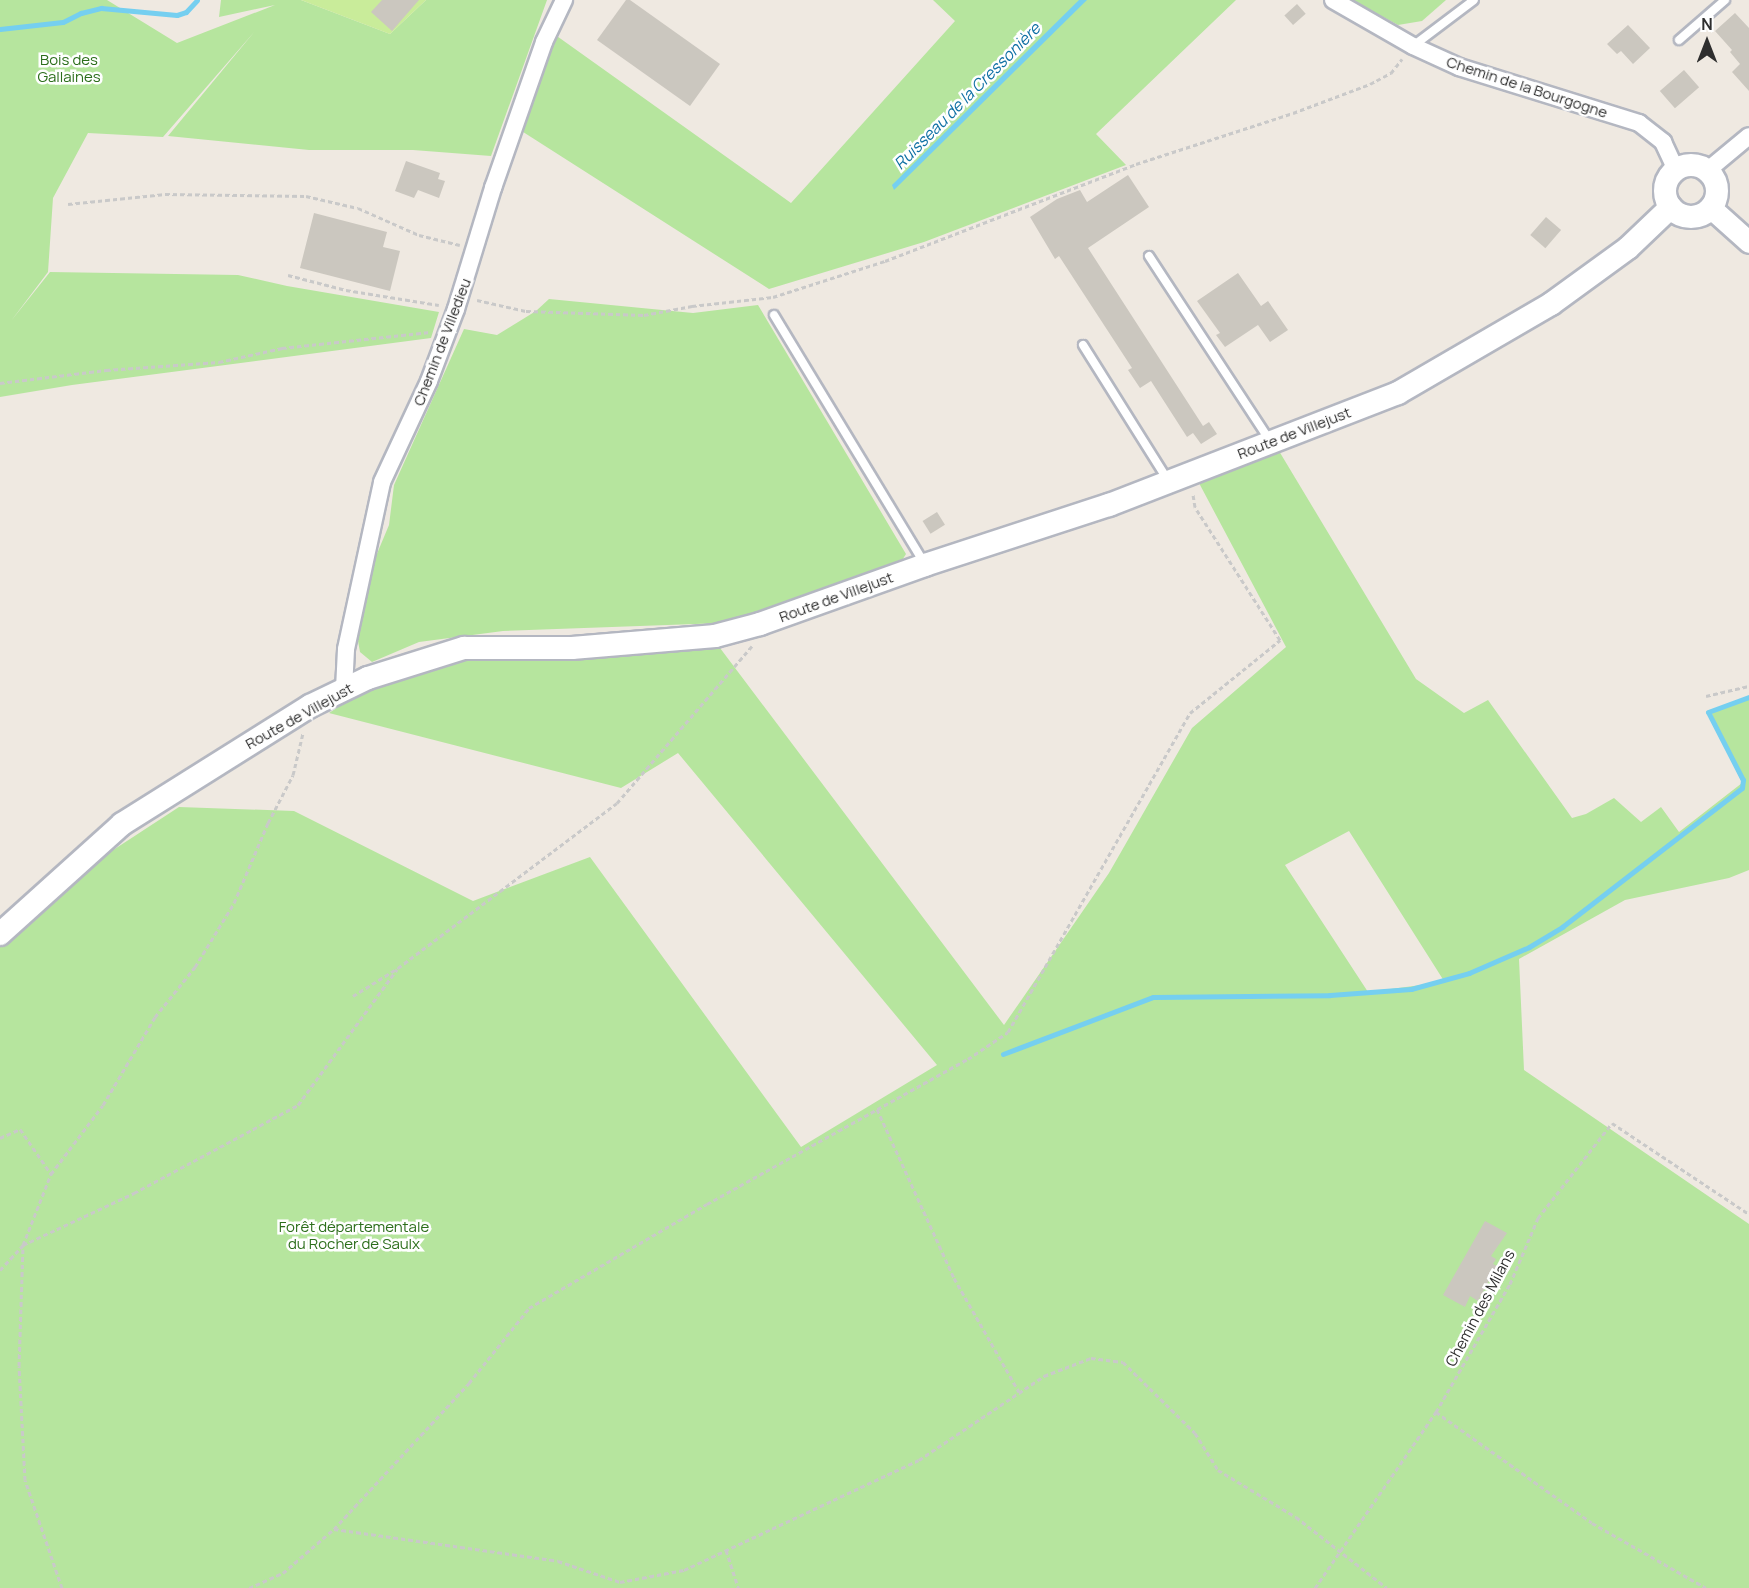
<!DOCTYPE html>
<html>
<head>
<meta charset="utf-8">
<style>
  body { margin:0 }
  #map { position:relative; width:1749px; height:1588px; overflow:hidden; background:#efe9e1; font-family:Manrope,sans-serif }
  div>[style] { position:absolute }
  .green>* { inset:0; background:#b6e59e }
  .pitch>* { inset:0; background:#c9ec9a }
  .water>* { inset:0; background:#75cff0 }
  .stream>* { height:5px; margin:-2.5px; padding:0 2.5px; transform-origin:2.5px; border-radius:2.5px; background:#75cff0 }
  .building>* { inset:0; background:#cbc7bf; transform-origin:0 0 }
  .path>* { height:3px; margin-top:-1.5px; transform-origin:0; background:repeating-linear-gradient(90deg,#c9c9c9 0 4.5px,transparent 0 7.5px) }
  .roads { filter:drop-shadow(2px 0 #b4b7c1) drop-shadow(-2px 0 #b4b7c1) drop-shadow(0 2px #b4b7c1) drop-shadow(0 -2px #b4b7c1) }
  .service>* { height:8px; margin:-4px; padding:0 4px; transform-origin:4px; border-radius:4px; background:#fff }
  .minor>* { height:16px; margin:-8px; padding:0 8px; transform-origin:8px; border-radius:8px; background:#fff }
  .tertiary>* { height:21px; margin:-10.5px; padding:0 10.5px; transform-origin:10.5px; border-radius:10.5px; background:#fff }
  .secondary>* { height:22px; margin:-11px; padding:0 11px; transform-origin:11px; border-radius:11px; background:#fff }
  .secondary>.ring { margin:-11px; padding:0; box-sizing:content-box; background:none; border:22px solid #fff; border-radius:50% }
  span { translate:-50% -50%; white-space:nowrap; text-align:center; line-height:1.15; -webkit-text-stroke:5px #fff; paint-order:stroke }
  .park-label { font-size:15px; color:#2c6e1b }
  .street-label { font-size:15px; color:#2e2e2e }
  .water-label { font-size:16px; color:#0d6fa3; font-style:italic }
  .north { position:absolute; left:1677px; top:12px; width:60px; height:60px; -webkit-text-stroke:4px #fff; paint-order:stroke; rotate:0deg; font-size:16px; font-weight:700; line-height:24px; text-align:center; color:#2e2e2e }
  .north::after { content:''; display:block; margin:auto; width:21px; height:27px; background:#2e2e2e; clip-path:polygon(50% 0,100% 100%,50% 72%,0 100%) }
</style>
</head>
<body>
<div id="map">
  <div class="green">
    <div style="clip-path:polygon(0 0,107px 0,177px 43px,275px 5px,219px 17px,221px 0,301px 0,390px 34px,426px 0,547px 0,491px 156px,413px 150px,309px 150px,168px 136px,255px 31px,163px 137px,88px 133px,53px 198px,48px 272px,11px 321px,50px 272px,238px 275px,287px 286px,439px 312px,431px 338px,72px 385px,0 397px)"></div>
    <div style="clip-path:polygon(933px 0,1236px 0,1096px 134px,1126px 165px,924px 242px,769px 289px,520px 130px,554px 34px,791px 203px,955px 21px)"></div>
    <div style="clip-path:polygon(1352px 0,1446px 0,1422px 21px,1398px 25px)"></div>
    <div style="clip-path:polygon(549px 299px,693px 313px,758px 305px,906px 554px,901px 562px,723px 623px,503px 631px,419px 642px,372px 662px,360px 652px,356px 630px,376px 556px,389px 525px,394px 485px,464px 329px,497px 335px,536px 311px)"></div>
    <div style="clip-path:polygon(evenodd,1279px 451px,1416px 679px,1464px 713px,1488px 700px,1572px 818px,1586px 814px,1614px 798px,1641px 822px,1661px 807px,1679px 832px,1742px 783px,1711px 712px,1749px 699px,1749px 870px,1729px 878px,1625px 900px,1519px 959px,1524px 1070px,1749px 1224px,1749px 1588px,0 1588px,0 924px,179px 807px,294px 811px,473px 901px,590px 857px,801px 1147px,937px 1065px,678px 753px,621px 788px,329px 713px,370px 686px,466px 658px,647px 653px,720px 648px,1004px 1025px,1109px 873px,1192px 728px,1286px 647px,1199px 483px,1279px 451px,1349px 831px,1444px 981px,1444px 982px,1368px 992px,1285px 865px,1349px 831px)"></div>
  </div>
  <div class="pitch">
    <div style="clip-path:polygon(301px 0,426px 0,390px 34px)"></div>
  </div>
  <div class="water">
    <div style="clip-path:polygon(1079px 0,1087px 0,894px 190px,892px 185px)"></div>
  </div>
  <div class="stream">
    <div style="left:0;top:29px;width:63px;rotate:-6.3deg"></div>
    <div style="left:63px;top:22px;width:20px;rotate:-27deg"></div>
    <div style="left:81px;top:13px;width:21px;rotate:-14deg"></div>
    <div style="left:101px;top:8px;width:76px;rotate:5.3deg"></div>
    <div style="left:177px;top:15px;width:9px;rotate:-18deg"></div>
    <div style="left:186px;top:12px;width:16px;rotate:-47deg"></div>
    <div style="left:1003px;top:1054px;width:160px;rotate:-20.8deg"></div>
    <div style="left:1153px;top:997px;width:177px;rotate:-0.6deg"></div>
    <div style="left:1330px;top:995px;width:81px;rotate:-4.2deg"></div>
    <div style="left:1411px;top:989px;width:60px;rotate:-15.4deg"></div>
    <div style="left:1469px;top:973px;width:65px;rotate:-23.4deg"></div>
    <div style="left:1529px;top:947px;width:39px;rotate:-31deg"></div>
    <div style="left:1562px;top:927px;width:227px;rotate:-37.7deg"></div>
    <div style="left:1742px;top:788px;width:8px;rotate:-83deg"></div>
    <div style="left:1743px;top:780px;width:76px;rotate:-117.2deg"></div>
    <div style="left:1708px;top:712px;width:44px;rotate:-20.1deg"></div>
  </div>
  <div class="building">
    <div style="clip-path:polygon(382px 0,419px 0,392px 31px,371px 12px)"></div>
    <div style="clip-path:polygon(626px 0,630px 0,720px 64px,690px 106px,597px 40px)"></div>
    <div style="left:1297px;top:4px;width:13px;height:17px;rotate:48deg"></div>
    <div style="clip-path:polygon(1735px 13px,1749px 28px,1749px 91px,1732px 72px,1740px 64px,1730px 52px,1732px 50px,1715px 31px)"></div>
    <div style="clip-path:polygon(1628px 25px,1650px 48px,1633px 64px,1621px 51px,1617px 54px,1607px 44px)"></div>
    <div style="left:1684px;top:70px;width:23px;height:32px;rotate:49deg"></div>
    <div style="clip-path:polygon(406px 161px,440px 173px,438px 179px,445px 181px,439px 198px,418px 190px,414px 198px,395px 191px)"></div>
    <div style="clip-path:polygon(1128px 175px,1149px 207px,1088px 248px,1203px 426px,1209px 422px,1217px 434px,1201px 444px,1193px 433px,1187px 437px,1151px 381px,1140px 388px,1128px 370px,1132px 368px,1059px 256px,1055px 259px,1030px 217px,1057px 199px,1080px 190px,1087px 202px)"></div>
    <div style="clip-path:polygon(314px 213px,387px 232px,383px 247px,400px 251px,390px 291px,300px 268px)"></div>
    <div style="left:1546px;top:217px;width:20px;height:24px;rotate:41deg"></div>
    <div style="clip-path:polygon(1238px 273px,1261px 306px,1268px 301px,1288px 330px,1270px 342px,1258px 325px,1225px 347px,1216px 335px,1220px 333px,1197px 301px)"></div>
    <div style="left:937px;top:512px;width:15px;height:17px;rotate:58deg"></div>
    <div style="clip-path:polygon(1485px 1221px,1507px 1233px,1491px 1256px,1496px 1259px,1493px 1264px,1497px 1266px,1478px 1301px,1470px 1296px,1465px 1307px,1443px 1295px)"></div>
  </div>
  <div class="path">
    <div style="left:68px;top:204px;width:98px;rotate:-5.9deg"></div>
    <div style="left:165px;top:194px;width:141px;rotate:0.8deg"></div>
    <div style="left:306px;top:196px;width:53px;rotate:13deg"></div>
    <div style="left:358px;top:208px;width:67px;rotate:23.9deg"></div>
    <div style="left:419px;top:235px;width:42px;rotate:13.7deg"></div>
    <div style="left:288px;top:275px;width:60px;rotate:14.5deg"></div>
    <div style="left:346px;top:290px;width:94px;rotate:9.2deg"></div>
    <div style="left:477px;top:300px;width:50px;rotate:12.7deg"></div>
    <div style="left:526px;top:311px;width:118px;rotate:1.9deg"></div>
    <div style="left:644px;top:315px;width:49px;rotate:-10.6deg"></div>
    <div style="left:692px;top:306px;width:81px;rotate:-6.3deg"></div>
    <div style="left:773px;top:297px;width:118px;rotate:-17.8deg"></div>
    <div style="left:885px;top:261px;width:269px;rotate:-21.1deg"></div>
    <div style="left:1136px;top:164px;width:165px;rotate:-18deg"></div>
    <div style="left:1293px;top:113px;width:82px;rotate:-20.6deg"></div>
    <div style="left:1370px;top:84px;width:24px;rotate:-28deg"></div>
    <div style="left:1391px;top:73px;width:18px;rotate:-52deg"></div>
    <div style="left:0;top:383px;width:107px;rotate:-7deg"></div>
    <div style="left:106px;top:370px;width:113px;rotate:-4deg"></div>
    <div style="left:219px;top:362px;width:65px;rotate:-12.5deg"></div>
    <div style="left:282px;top:348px;width:149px;rotate:-6.2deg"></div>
    <div style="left:1706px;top:696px;width:44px;rotate:-13.1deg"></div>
    <div style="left:353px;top:996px;width:53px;rotate:-31.9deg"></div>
    <div style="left:398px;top:968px;width:274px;rotate:-37deg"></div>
    <div style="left:617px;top:803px;width:207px;rotate:-49.3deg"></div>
    <div style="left:877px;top:1109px;width:186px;rotate:65.5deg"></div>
    <div style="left:954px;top:1278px;width:131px;rotate:60.3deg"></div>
    <div style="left:0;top:1138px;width:22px;rotate:-24deg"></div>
    <div style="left:20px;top:1129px;width:55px;rotate:55.4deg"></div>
    <div style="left:0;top:1270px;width:34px;rotate:-47deg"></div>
    <div style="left:23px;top:1245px;width:123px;rotate:-25.1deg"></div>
    <div style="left:134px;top:1193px;width:186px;rotate:-28.2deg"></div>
    <div style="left:298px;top:1105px;width:168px;rotate:-53.9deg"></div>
    <div style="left:1436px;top:1412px;width:191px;rotate:35.4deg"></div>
    <div style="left:1592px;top:1523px;width:131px;rotate:29.7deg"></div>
    <div style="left:334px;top:1529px;width:226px;rotate:8.1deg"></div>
    <div style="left:558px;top:1561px;width:65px;rotate:18.7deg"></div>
    <div style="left:620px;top:1582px;width:65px;rotate:-10.6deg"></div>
    <div style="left:684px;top:1570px;width:259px;rotate:-25.1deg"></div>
    <div style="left:919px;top:1460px;width:151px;rotate:-33.9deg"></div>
    <div style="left:1044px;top:1376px;width:50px;rotate:-21deg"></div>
    <div style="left:1091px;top:1358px;width:32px;rotate:7deg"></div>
    <div style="left:1123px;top:1362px;width:101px;rotate:44.6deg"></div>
    <div style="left:1195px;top:1433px;width:44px;rotate:58.1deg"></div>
    <div style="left:1218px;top:1470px;width:91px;rotate:31.1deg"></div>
    <div style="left:1296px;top:1517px;width:115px;rotate:38deg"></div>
    <div style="left:726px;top:1550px;width:40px;rotate:72deg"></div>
    <div style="left:62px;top:1588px;width:114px;rotate:-108.9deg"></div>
    <div style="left:25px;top:1480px;width:114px;rotate:-93deg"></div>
    <div style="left:19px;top:1366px;width:121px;rotate:-88.1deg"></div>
    <div style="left:23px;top:1245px;width:76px;rotate:-68.5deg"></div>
    <div style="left:51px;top:1174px;width:86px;rotate:-53deg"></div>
    <div style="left:103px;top:1105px;width:102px;rotate:-59.4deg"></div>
    <div style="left:155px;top:1017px;width:64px;rotate:-51.3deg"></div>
    <div style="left:195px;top:967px;width:75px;rotate:-58.6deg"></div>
    <div style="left:234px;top:903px;width:87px;rotate:-67deg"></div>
    <div style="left:268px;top:823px;width:54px;rotate:-62.5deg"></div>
    <div style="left:293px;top:775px;width:43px;rotate:-76.6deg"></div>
    <div style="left:249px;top:1588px;width:37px;rotate:-24deg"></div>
    <div style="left:283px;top:1573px;width:67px;rotate:-40.8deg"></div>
    <div style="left:334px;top:1529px;width:199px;rotate:-47.2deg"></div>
    <div style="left:469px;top:1383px;width:96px;rotate:-51.3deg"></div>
    <div style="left:529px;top:1308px;width:206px;rotate:-30.3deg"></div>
    <div style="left:707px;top:1204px;width:299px;rotate:-29.1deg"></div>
    <div style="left:968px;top:1059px;width:48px;rotate:-34deg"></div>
    <div style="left:1008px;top:1032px;width:367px;rotate:-60.3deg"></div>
    <div style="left:1190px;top:713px;width:116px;rotate:-39deg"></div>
    <div style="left:1280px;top:640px;width:158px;rotate:-122.6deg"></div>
    <div style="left:1195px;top:507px;width:13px;rotate:-99deg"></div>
    <div style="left:1315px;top:1588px;width:214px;rotate:-55.5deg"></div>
    <div style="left:1436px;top:1412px;width:148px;rotate:-60deg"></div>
    <div style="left:1510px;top:1284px;width:72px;rotate:-67deg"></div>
    <div style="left:1538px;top:1218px;width:120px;rotate:-52.1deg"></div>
    <div style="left:1612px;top:1123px;width:164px;rotate:33.6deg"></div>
  </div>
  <div class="roads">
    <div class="service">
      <div style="left:1679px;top:40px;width:61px;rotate:-41deg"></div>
      <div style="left:1413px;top:46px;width:76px;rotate:-37deg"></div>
      <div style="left:1149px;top:256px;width:221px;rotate:56.8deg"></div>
      <div style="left:774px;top:315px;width:291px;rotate:58.8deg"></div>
      <div style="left:1083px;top:345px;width:162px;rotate:57.9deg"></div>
    </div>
    <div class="minor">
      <div style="left:1333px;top:0;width:92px;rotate:29.9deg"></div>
      <div style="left:1413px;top:46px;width:51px;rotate:24.5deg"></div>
      <div style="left:1459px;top:67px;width:189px;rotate:17.3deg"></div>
      <div style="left:1639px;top:123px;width:31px;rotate:38deg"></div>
      <div style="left:1663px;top:142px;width:31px;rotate:65deg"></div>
      <div style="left:1708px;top:170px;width:53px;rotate:-39.7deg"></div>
      <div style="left:344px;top:689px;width:40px;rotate:-87.1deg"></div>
      <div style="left:346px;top:649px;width:171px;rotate:-77.8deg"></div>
      <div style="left:382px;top:482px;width:111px;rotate:-65deg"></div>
      <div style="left:429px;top:381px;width:77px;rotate:-69.4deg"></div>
      <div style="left:456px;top:309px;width:127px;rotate:-73deg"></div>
      <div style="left:493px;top:188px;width:155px;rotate:-70.7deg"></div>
      <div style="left:544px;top:42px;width:47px;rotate:-64.5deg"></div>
    </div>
    <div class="tertiary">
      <div style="left:1711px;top:208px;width:51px;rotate:41.8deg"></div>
    </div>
    <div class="secondary">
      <div class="ring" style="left:1665px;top:165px;width:30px;height:30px"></div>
      <div style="left:0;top:934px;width:164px;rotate:-42deg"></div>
      <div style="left:122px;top:824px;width:222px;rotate:-32.1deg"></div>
      <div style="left:310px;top:706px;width:64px;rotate:-25.8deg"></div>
      <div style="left:368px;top:678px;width:101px;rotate:-17.4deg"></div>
      <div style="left:464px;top:648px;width:108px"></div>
      <div style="left:572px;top:648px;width:144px;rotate:-4.8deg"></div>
      <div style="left:715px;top:636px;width:47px;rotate:-14.9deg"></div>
      <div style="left:760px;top:624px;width:175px;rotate:-19.7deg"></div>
      <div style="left:925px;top:565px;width:194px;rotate:-18.1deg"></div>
      <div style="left:1109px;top:505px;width:310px;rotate:-21.2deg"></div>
      <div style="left:1398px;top:393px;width:177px;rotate:-30.2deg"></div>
      <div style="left:1551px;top:304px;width:95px;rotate:-36deg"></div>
      <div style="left:1628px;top:248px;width:59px;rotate:-43.6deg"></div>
    </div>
  </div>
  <div class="park-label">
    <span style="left:69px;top:68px">Bois des<br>Gallaines</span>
    <span style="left:354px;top:1235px">Forêt départementale<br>du Rocher de Saulx</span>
  </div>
  <div class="street-label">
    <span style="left:1527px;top:87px;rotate:18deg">Chemin de la Bourgogne</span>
    <span style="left:442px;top:342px;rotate:-69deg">Chemin de Villedieu</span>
    <span style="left:1294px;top:433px;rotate:-21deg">Route de Villejust</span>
    <span style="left:836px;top:597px;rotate:-20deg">Route de Villejust</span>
    <span style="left:299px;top:716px;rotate:-29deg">Route de Villejust</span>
    <span style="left:1480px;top:1308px;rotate:-62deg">Chemin des Milans</span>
  </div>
  <div class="water-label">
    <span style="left:967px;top:96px;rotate:-45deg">Ruisseau de la Cressonière</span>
  </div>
  <div class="north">N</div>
</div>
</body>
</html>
